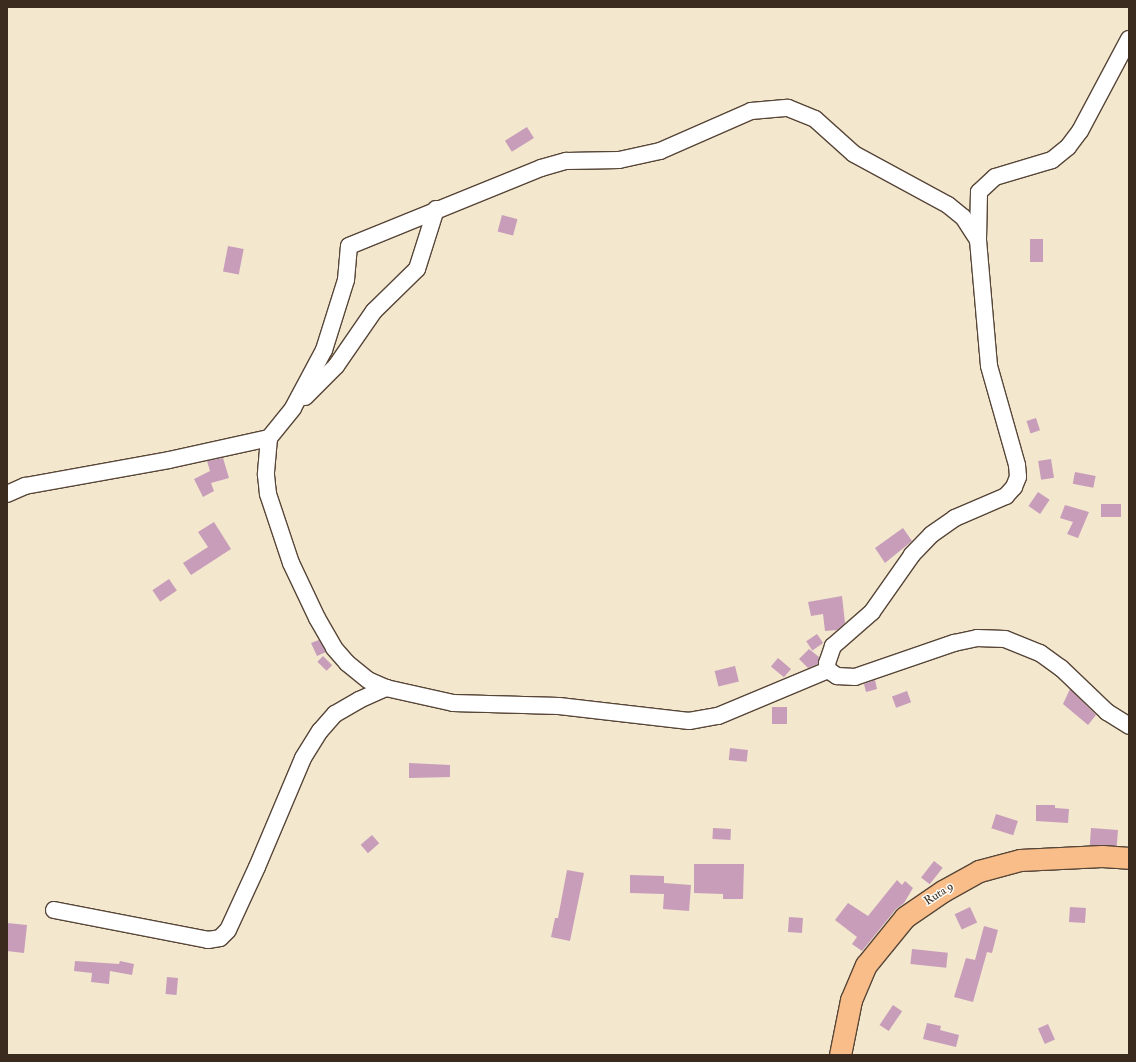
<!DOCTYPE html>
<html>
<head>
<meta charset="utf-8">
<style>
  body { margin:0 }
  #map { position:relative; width:1136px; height:1062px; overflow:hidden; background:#f3e7ce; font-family:"IM FELL Double Pica",serif }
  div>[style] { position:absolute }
  .building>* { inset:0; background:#c79dba; transform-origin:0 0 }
  .roads { filter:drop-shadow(1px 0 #574638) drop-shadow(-1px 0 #574638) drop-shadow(0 1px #574638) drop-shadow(0 -1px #574638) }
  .minor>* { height:16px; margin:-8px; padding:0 8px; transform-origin:8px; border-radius:8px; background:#fff }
  .major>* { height:21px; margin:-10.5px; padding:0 10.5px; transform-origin:10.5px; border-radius:10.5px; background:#f9bd89 }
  span { translate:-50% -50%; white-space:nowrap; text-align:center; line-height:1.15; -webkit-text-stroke:3px #fdfcf7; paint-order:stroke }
  .street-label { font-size:12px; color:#3b2a1e }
  .frame { position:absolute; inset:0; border:8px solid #3b2a1e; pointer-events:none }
</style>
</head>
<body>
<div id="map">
  <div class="building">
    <div style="left:527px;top:127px;width:13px;height:26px;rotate:58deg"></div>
    <div style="left:502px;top:215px;width:16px;height:17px;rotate:15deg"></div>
    <div style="left:1030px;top:239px;width:13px;height:23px"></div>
    <div style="left:228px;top:246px;width:16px;height:26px;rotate:11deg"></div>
    <div style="left:1036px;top:418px;width:13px;height:10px;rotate:72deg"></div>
    <div style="clip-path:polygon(223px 458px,229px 478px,211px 483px,214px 491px,203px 497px,194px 479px,210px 471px,207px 461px)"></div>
    <div style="left:1051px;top:459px;width:19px;height:13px;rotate:81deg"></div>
    <div style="left:1075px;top:472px;width:21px;height:12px;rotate:11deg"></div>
    <div style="left:1038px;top:492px;width:14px;height:17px;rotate:34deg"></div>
    <div style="left:1101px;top:504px;width:20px;height:13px"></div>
    <div style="clip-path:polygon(1065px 505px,1089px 512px,1078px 538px,1067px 534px,1073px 522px,1060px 518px)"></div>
    <div style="clip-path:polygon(214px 522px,231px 549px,191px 575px,183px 563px,208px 547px,198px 532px)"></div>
    <div style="clip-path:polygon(903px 528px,912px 541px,885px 563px,875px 548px)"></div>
    <div style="left:169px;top:579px;width:14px;height:20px;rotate:56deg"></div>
    <div style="clip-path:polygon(842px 596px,845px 623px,837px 630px,825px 631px,823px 614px,811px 616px,808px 602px)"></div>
    <div style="left:817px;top:634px;width:11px;height:13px;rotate:56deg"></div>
    <div style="clip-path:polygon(319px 640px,326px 652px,317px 656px,311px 643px)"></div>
    <div style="clip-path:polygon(809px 649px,819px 657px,818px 664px,808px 668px,799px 659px)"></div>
    <div style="left:323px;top:656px;width:13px;height:8px;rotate:45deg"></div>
    <div style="left:778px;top:658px;width:17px;height:11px;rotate:40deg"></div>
    <div style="left:735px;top:666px;width:16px;height:21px;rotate:76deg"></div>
    <div style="clip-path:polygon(875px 680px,877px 689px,866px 692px,864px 684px)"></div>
    <div style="clip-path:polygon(1070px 689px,1096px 715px,1088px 725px,1063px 704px)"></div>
    <div style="left:907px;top:691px;width:12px;height:16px;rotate:70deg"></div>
    <div style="left:787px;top:707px;width:17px;height:15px;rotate:90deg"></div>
    <div style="left:730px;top:748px;width:18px;height:12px;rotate:6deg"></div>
    <div style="clip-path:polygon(409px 763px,450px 765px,450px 777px,409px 778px)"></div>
    <div style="clip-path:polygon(1036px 805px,1055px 805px,1055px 808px,1069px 809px,1068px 823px,1036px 821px)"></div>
    <div style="left:996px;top:814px;width:23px;height:15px;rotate:18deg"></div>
    <div style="left:713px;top:828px;width:18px;height:11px;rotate:3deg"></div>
    <div style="left:1091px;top:828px;width:27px;height:17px;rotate:4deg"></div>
    <div style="left:372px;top:835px;width:11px;height:15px;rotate:49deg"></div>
    <div style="left:934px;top:861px;width:11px;height:21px;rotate:38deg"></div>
    <div style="clip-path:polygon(694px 864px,744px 864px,743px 899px,723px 899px,723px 894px,694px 893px)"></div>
    <div style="clip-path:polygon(567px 870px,584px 873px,570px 941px,551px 937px,555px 918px,558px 918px)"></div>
    <div style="clip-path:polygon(630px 875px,664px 876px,664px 883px,691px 885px,689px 911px,663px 909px,664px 894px,630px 893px)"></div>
    <div style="clip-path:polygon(897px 880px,902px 885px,905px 881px,913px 888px,904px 903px,896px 909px,862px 951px,852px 944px,857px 937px,835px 920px,848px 903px,868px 916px)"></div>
    <div style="left:970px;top:907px;width:17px;height:17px;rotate:65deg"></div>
    <div style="left:1070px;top:907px;width:16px;height:15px;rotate:4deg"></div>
    <div style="left:789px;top:917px;width:14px;height:15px;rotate:4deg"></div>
    <div style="clip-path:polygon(7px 923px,27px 925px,24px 953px,7px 951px)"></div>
    <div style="clip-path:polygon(984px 926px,998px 930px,992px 953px,987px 952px,973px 1002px,954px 997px,966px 958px,975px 960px)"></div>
    <div style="left:912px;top:949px;width:36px;height:15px;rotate:6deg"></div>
    <div style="clip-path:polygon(75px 961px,119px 964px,120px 961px,134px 964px,132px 975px,110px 971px,109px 984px,91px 982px,92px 973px,74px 971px)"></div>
    <div style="left:167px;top:977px;width:11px;height:17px;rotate:5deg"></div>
    <div style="left:893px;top:1005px;width:11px;height:24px;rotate:34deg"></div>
    <div style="clip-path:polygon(927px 1023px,941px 1026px,940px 1030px,959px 1035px,956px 1047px,923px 1039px)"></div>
    <div style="left:1048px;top:1024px;width:17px;height:11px;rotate:66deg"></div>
  </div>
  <div class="roads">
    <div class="minor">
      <div style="left:1129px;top:39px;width:104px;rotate:118deg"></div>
      <div style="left:1080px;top:131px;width:20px;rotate:127deg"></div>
      <div style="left:1068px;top:147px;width:21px;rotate:141deg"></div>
      <div style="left:1052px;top:160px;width:59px;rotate:163.4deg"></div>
      <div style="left:995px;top:177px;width:22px;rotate:137deg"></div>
      <div style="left:979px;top:192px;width:48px;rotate:91.2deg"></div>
      <div style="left:978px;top:240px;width:126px;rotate:85deg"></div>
      <div style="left:989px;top:366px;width:103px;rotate:74.2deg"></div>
      <div style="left:1017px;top:465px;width:12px;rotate:85deg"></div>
      <div style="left:1018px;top:477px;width:11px;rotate:112deg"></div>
      <div style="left:1014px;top:487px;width:12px;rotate:132deg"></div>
      <div style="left:1006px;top:496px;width:56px;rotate:156.7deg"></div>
      <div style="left:955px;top:518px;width:29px;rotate:145deg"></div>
      <div style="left:931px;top:535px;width:28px;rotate:134deg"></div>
      <div style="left:912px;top:555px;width:70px;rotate:125.1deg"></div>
      <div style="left:872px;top:612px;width:52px;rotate:138.9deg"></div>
      <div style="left:833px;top:646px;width:18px;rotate:109deg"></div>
      <div style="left:827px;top:663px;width:7px;rotate:82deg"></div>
      <div style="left:828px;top:670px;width:11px;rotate:34deg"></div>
      <div style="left:837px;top:676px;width:18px;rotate:3deg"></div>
      <div style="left:855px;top:677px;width:105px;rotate:-19deg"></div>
      <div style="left:954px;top:643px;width:24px;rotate:-12deg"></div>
      <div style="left:977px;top:638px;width:28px;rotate:2deg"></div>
      <div style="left:1005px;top:639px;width:38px;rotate:22deg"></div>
      <div style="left:1040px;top:653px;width:26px;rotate:36deg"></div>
      <div style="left:1061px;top:668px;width:64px;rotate:43.7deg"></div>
      <div style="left:1107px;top:712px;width:26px;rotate:32deg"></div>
      <div style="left:305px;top:397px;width:44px;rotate:-45deg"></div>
      <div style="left:336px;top:366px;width:67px;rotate:-55.4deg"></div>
      <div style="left:374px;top:311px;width:60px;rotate:-44.3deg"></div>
      <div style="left:417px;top:269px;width:63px;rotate:-72.4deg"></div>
      <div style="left:269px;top:438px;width:37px;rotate:95deg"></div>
      <div style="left:266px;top:475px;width:19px;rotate:84deg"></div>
      <div style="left:268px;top:494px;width:73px;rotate:71.6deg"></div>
      <div style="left:291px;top:563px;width:61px;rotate:64.7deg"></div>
      <div style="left:317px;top:618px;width:34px;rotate:60deg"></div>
      <div style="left:334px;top:648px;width:20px;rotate:49deg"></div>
      <div style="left:347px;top:663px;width:27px;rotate:39deg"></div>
      <div style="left:368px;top:680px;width:20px;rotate:24deg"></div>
      <div style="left:386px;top:688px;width:69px;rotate:12.6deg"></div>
      <div style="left:453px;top:703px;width:106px;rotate:1.6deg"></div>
      <div style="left:559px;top:706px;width:131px;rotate:6.6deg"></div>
      <div style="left:689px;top:721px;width:29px;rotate:-10deg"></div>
      <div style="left:718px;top:716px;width:119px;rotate:-22.7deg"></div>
      <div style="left:7px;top:494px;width:20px;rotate:-24deg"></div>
      <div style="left:25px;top:486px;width:146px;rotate:-10.2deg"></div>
      <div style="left:169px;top:460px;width:102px;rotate:-12.4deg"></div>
      <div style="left:269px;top:438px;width:38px;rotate:-51deg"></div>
      <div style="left:293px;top:408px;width:66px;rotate:-61.9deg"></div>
      <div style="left:324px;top:350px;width:73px;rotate:-72.6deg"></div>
      <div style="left:346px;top:280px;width:34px;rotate:-85deg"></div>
      <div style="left:349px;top:246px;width:207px;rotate:-22.1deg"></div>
      <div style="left:541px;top:168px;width:26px;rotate:-16deg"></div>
      <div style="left:566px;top:161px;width:53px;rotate:-1.1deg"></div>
      <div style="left:619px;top:160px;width:42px;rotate:-12.4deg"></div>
      <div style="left:660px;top:151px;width:99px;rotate:-23.7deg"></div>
      <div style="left:751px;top:111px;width:37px;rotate:-5deg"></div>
      <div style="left:788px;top:108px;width:29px;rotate:22deg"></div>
      <div style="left:815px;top:119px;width:52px;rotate:41.9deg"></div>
      <div style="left:854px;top:154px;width:107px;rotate:28.5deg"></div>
      <div style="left:948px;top:205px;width:19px;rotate:39deg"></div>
      <div style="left:963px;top:217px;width:27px;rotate:57deg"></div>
      <div style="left:54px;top:910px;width:157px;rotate:11deg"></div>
      <div style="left:208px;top:940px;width:12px;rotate:-9deg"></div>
      <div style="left:220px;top:938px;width:11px;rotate:-45deg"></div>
      <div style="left:228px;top:930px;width:69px;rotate:-65.3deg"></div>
      <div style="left:257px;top:867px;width:118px;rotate:-67.1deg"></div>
      <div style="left:303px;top:758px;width:32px;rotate:-58deg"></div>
      <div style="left:320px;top:731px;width:23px;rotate:-49deg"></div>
      <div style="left:335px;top:714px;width:28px;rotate:-30deg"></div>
      <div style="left:359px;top:700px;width:30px;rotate:-24deg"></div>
    </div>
    <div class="major">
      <div style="left:840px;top:1055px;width:56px;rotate:-78.7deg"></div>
      <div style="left:851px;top:1000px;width:38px;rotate:-67deg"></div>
      <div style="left:866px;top:965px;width:62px;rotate:-50.9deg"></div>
      <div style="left:905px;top:917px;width:46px;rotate:-34.4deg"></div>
      <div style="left:943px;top:891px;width:41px;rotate:-29.1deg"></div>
      <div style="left:979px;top:871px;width:42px;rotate:-15deg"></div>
      <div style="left:1020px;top:860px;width:82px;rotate:-2.8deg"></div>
      <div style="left:1102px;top:856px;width:27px;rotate:4deg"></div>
    </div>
  </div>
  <div class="street-label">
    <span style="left:939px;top:894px;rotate:-33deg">Ruta 9</span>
  </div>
  <div class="frame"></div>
</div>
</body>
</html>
